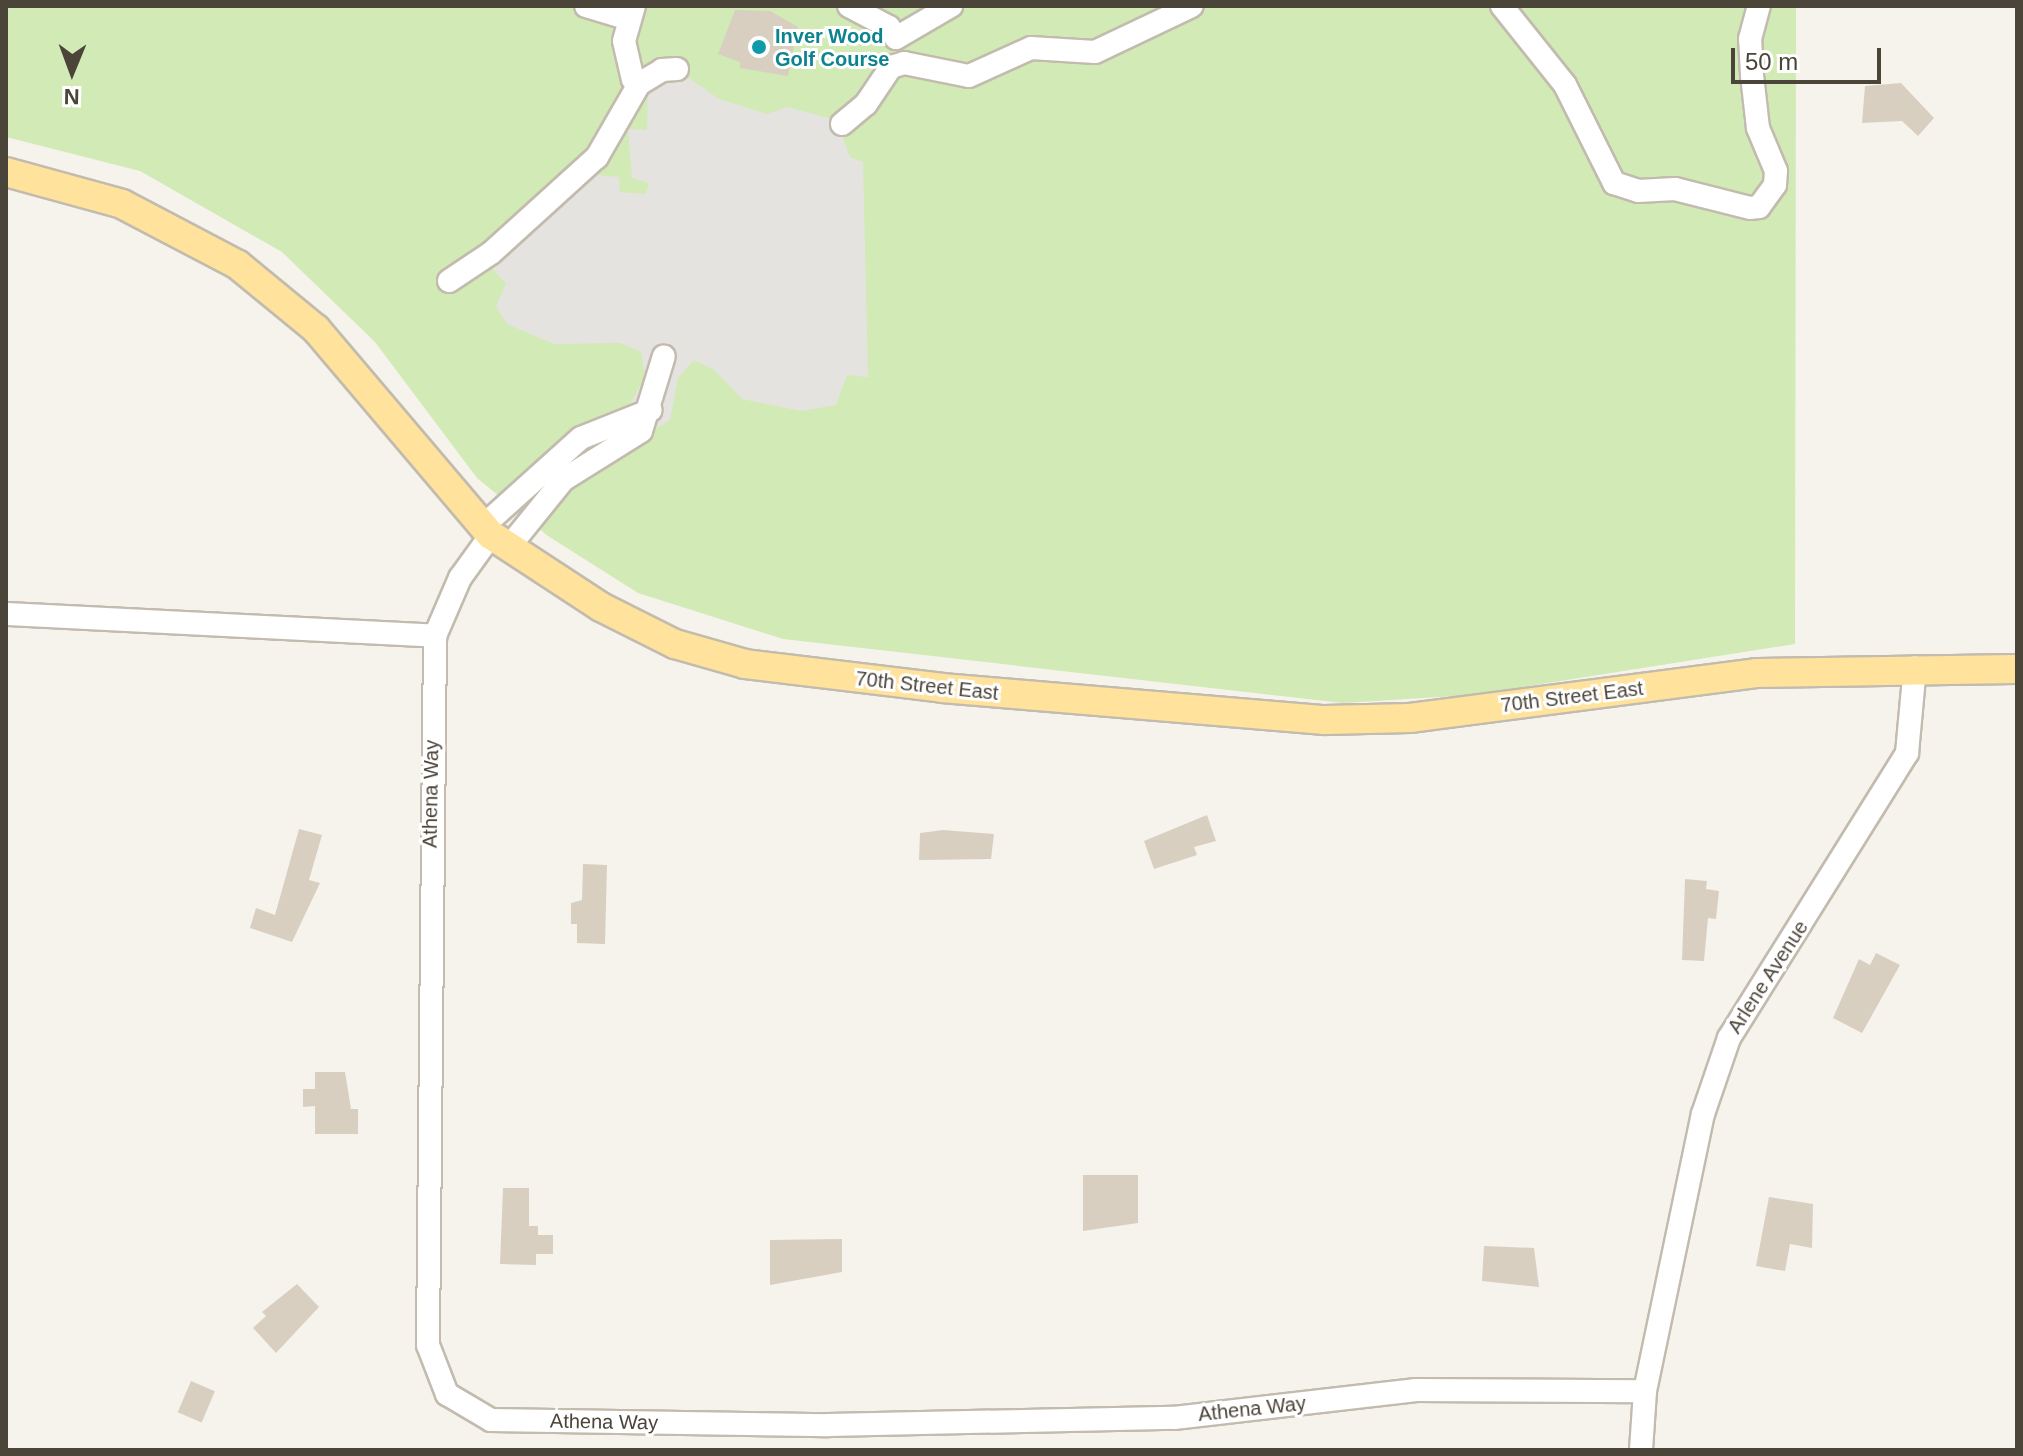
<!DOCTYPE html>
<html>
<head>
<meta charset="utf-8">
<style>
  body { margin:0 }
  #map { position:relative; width:2023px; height:1456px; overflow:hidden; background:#f6f3ec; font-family:Arial,sans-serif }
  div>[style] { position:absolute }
  .green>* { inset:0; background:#d2eab5 }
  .parking>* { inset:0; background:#e5e3e0 }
  .building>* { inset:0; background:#d8cfc1; transform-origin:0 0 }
  .roads { filter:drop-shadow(2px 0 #c2bbae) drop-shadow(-2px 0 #c2bbae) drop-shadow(0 2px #c2bbae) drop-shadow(0 -2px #c2bbae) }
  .minor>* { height:22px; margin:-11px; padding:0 11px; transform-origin:11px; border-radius:11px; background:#fff }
  .major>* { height:28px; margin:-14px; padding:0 14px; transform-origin:14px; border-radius:14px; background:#ffe39c }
  .dots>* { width:22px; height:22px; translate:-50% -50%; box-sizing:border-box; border:4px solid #fff; border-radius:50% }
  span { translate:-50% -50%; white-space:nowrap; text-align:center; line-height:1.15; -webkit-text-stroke:6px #fff; paint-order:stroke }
  .culture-label { font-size:20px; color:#0d838f; font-weight:700 }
  .left { translate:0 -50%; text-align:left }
  .street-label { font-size:20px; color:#4b4439 }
  .frame { position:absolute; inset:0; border:8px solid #4b4439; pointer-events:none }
  .north { position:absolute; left:32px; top:32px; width:80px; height:80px; -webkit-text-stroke:6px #fff; paint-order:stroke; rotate:181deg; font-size:22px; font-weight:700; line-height:32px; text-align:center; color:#4b4439 }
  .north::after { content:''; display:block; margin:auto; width:28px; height:36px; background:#4b4439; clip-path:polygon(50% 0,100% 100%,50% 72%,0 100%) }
  .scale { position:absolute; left:1731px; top:48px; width:150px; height:36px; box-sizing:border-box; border:4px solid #4b4439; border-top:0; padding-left:10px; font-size:24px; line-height:28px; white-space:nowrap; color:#4b4439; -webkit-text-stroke:6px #fff; paint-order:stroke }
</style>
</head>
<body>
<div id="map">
  <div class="green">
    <div style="clip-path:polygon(6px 6px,1796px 6px,1795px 644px,1472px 695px,1343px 703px,783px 639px,638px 593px,548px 536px,477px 478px,375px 342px,282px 252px,140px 171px,6px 137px)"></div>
  </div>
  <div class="parking">
    <div style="clip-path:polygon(662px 76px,686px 76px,719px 99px,767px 114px,787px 107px,836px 120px,850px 157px,863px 162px,868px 377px,847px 375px,836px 405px,801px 411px,742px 399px,713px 369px,694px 360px,678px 378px,670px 420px,577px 476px,550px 508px,515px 483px,571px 436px,629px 406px,645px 377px,641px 352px,620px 343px,554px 344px,507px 324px,496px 306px,506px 284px,490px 266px,597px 175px,619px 177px,620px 192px,646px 194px,649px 183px,632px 178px,628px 129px,647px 130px,648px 89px)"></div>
  </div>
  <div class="building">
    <div style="clip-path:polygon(735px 10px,770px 11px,798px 27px,788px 76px,740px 68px,740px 62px,718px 54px)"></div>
    <div style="clip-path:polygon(1901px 83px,1934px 118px,1918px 136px,1902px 121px,1862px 123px,1865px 86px)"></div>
    <div style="clip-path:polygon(1207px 815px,1216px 841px,1194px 847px,1197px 855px,1154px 869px,1144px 841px)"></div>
    <div style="clip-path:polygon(299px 829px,322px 835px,309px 880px,320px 883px,292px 942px,250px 928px,256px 908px,275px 915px)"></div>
    <div style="clip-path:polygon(943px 830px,994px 834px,991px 859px,919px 860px,920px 833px)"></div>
    <div style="clip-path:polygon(583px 864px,607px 865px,605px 944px,577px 943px,577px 924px,571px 924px,571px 903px,582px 900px)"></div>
    <div style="clip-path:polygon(1685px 879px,1707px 881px,1706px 889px,1719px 891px,1716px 919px,1708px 918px,1704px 961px,1682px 960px)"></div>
    <div style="clip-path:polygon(1876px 953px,1900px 965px,1862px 1033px,1833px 1018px,1859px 959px,1870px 965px)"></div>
    <div style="clip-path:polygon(315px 1072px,345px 1072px,351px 1109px,358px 1109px,358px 1134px,315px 1134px,315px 1106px,303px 1107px,303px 1089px,315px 1089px)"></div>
    <div style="clip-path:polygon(1083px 1175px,1138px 1175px,1138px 1223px,1083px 1231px)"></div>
    <div style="clip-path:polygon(503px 1188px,529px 1188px,529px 1226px,538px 1226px,538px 1235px,553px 1235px,553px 1254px,536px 1254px,536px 1265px,500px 1264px)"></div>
    <div style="clip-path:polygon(1769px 1197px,1813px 1204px,1812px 1248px,1790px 1244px,1785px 1271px,1756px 1266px)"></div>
    <div style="clip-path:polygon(842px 1239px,842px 1272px,770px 1285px,770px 1240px)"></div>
    <div style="clip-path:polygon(1484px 1246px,1534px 1248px,1539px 1287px,1482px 1281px)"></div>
    <div style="clip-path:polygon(297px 1284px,319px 1307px,276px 1353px,253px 1328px,266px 1316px,262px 1312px)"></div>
    <div style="left:191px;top:1381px;width:26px;height:34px;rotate:23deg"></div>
  </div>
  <div class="roads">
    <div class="minor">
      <div style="left:586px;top:6px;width:45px;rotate:16.8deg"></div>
      <div style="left:634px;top:6px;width:36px;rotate:106deg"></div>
      <div style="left:624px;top:41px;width:39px;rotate:77deg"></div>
      <div style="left:633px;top:79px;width:8px;rotate:40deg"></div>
      <div style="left:639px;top:84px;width:27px;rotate:-31deg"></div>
      <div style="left:662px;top:70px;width:15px;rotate:-4deg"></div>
      <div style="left:849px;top:6px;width:45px;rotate:27.7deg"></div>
      <div style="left:889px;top:27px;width:13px;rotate:58deg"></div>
      <div style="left:896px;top:38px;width:64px;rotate:-30.2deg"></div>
      <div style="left:1502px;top:6px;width:101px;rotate:51.4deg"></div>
      <div style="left:1565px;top:85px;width:110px;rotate:63.4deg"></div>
      <div style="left:1614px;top:183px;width:25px;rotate:18deg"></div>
      <div style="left:1638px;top:191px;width:37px;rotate:-3deg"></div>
      <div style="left:1675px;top:189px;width:77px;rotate:14.2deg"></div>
      <div style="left:1750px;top:208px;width:9px;rotate:-6deg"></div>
      <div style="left:1759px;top:207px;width:27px;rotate:-54deg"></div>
      <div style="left:1775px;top:185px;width:14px;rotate:-86deg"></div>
      <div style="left:1776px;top:171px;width:47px;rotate:-112.7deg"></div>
      <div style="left:1758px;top:128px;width:53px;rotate:-96.5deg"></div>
      <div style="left:1752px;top:75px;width:36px;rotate:-93deg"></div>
      <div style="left:1750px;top:39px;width:34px;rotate:-75deg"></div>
      <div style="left:842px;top:124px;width:31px;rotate:-40deg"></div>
      <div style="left:866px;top:104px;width:45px;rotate:-56deg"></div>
      <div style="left:891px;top:67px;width:14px;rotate:-17deg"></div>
      <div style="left:904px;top:63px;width:66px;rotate:11.3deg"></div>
      <div style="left:969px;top:76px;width:68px;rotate:-24.3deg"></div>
      <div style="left:1031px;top:48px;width:64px;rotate:3.6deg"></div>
      <div style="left:1095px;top:52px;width:107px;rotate:-25.4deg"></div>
      <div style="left:449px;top:281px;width:50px;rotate:-33.7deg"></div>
      <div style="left:491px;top:253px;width:143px;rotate:-42.2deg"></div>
      <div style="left:597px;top:157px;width:84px;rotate:-60.1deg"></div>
      <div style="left:482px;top:527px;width:133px;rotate:-42deg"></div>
      <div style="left:581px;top:438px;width:75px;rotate:-21.8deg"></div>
      <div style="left:491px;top:535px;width:53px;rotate:125.8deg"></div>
      <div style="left:460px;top:578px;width:63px;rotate:113.3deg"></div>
      <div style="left:435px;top:636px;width:709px;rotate:90.57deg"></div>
      <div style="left:428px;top:1345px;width:53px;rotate:68.8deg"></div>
      <div style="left:447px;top:1394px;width:51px;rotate:30.6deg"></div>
      <div style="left:491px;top:1420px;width:337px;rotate:0.9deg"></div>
      <div style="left:828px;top:1425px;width:346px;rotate:-1.2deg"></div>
      <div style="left:1174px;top:1418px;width:244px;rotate:-6.6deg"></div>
      <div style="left:1416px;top:1390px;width:229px;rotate:0.3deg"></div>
      <div style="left:508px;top:548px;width:87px;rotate:-51deg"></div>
      <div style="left:563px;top:480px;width:92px;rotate:-32.1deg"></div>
      <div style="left:641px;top:431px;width:78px;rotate:-73deg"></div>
      <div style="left:6px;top:614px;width:430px;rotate:2.9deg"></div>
      <div style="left:1641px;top:1450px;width:59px;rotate:-86.1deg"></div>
      <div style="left:1645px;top:1391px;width:283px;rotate:-78.2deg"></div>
      <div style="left:1703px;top:1114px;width:80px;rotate:-71.1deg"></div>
      <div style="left:1729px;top:1038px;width:336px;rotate:-58deg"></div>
      <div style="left:1907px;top:753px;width:86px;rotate:-84.7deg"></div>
    </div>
    <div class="major">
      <div style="left:6px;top:172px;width:120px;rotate:15.4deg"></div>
      <div style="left:122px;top:204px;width:131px;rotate:27.7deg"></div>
      <div style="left:238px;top:265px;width:101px;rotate:39.4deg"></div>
      <div style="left:316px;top:329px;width:270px;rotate:49.7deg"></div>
      <div style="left:491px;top:535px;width:131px;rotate:33.2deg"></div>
      <div style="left:601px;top:607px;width:83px;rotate:26.6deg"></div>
      <div style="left:675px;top:644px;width:73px;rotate:15.9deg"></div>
      <div style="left:745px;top:664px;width:198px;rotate:6.9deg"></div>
      <div style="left:942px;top:688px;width:384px;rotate:4.8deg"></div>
      <div style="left:1325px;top:720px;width:85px;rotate:-1.3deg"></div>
      <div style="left:1410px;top:718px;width:349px;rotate:-7.4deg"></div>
      <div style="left:1756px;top:673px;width:261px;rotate:-0.9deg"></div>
    </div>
  </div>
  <div class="dots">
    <div style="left:759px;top:47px;background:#0f9aa8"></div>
  </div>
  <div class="culture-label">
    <span class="left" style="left:775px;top:48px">Inver Wood<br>Golf Course</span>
  </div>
  <div class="street-label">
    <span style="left:927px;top:686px;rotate:6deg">70th Street East</span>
    <span style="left:1572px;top:697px;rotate:-7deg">70th Street East</span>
    <span style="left:431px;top:794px;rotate:-89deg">Athena Way</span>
    <span style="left:1768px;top:977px;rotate:-57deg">Arlene Avenue</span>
    <span style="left:1252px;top:1409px;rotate:-6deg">Athena Way</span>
    <span style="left:604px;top:1422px;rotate:1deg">Athena Way</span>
  </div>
  <div class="frame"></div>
  <div class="north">N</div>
  <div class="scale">50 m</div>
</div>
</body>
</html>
